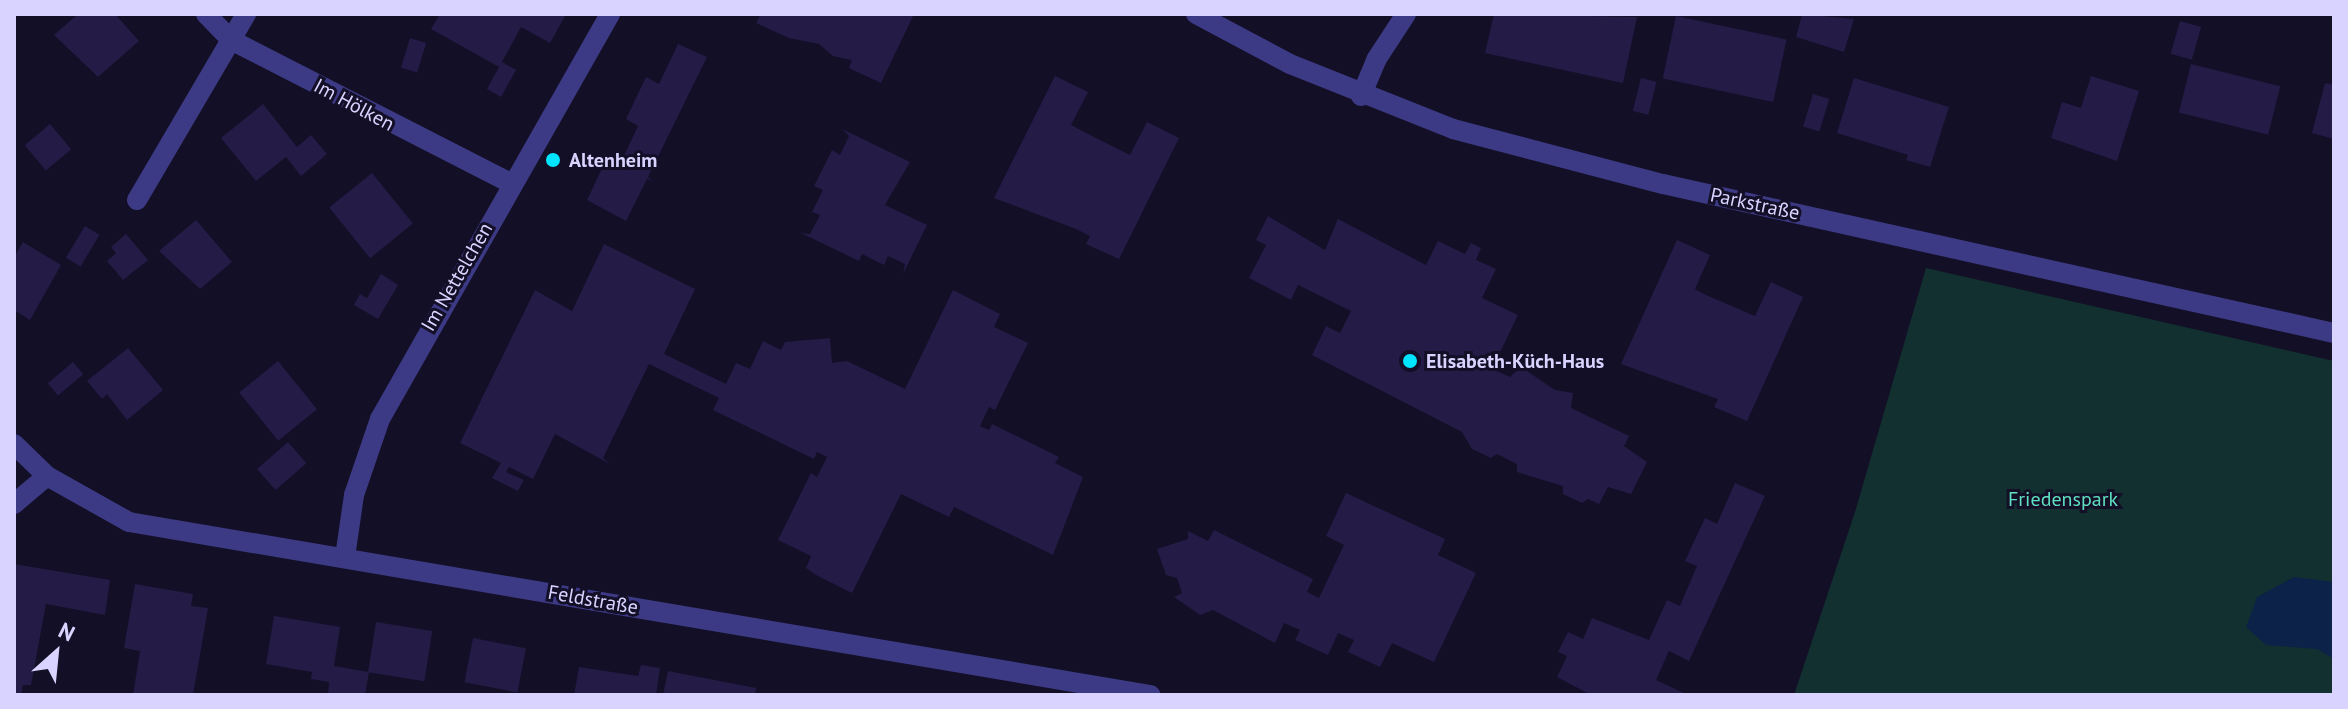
<!DOCTYPE html>
<html>
<head>
<meta charset="utf-8">
<style>
  body { margin:0 }
  #map { position:relative; width:2348px; height:709px; overflow:hidden; background:#130f26; font-family:"PT Sans",sans-serif }
  div>[style] { position:absolute }
  .green>* { inset:0; background:#12302f }
  .water>* { inset:0; background:#0c2248 }
  .building>* { inset:0; background:#241b47; transform-origin:0 0 }
  .minor>* { height:20px; margin:-10px; padding:0 10px; transform-origin:10px; border-radius:10px; background:#3d3a85 }
  .dots>* { width:22px; height:22px; translate:-50% -50%; box-sizing:border-box; border:4px solid #130f26; border-radius:50% }
  span { translate:-50% -50%; white-space:nowrap; text-align:center; line-height:1.15; -webkit-text-stroke:6px #130f26; paint-order:stroke }
  .street-label { font-size:20px; color:#d9d4ff }
  .poi-label { font-size:20px; color:#d9d4ff; font-weight:700 }
  .left { translate:0 -50%; text-align:left }
  .park-label { font-size:20px; color:#5fe0c0 }
  .frame { position:absolute; inset:0; border:16px solid #d9d4ff; pointer-events:none }
  .north { position:absolute; left:16px; top:613px; width:80px; height:80px; -webkit-text-stroke:6px #130f26; paint-order:stroke; rotate:27deg; font-size:22px; font-weight:700; line-height:32px; text-align:center; color:#d9d4ff }
  .north::after { content:''; display:block; margin:auto; width:28px; height:36px; background:#d9d4ff; clip-path:polygon(50% 0,100% 100%,50% 72%,0 100%) }
</style>
</head>
<body>
<div id="map">
  <div class="green">
    <div style="clip-path:polygon(1926px 268px,2334px 361px,2334px 695px,1794px 695px,1855px 512px)"></div>
  </div>
  <div class="water">
    <div style="clip-path:polygon(2294px 577px,2334px 582px,2334px 659px,2317px 649px,2266px 645px,2246px 627px,2257px 597px)"></div>
  </div>
  <div class="building">
    <div style="clip-path:polygon(78px 14px,115px 14px,139px 41px,98px 77px,54px 35px)"></div>
    <div style="clip-path:polygon(440px 14px,560px 14px,565px 16px,550px 43px,521px 27px,502px 62px,516px 70px,501px 97px,487px 89px,499px 67px,431px 29px)"></div>
    <div style="clip-path:polygon(761px 14px,914px 14px,881px 83px,849px 68px,852px 60px,833px 56px,819px 44px,789px 38px,756px 23px)"></div>
    <div style="clip-path:polygon(1494px 14px,1637px 17px,1623px 83px,1485px 53px)"></div>
    <div style="clip-path:polygon(1802px 14px,1854px 19px,1844px 52px,1796px 37px)"></div>
    <div style="left:1676px;top:16px;width:113px;height:64px;rotate:12deg"></div>
    <div style="left:2180px;top:21px;width:22px;height:34px;rotate:16deg"></div>
    <div style="left:410px;top:38px;width:17px;height:31px;rotate:17deg"></div>
    <div style="clip-path:polygon(678px 44px,707px 57px,648px 177px,653px 181px,647px 179px,626px 221px,587px 200px,607px 158px,620px 164px,638px 126px,626px 119px,646px 77px,659px 84px)"></div>
    <div style="left:2191px;top:64px;width:92px;height:50px;rotate:14deg"></div>
    <div style="clip-path:polygon(1055px 76px,1088px 92px,1071px 125px,1094px 137px,1130px 155px,1147px 122px,1179px 138px,1119px 259px,1086px 244px,1090px 236px,1076px 229px,994px 198px)"></div>
    <div style="clip-path:polygon(2091px 76px,2139px 91px,2117px 161px,2051px 138px,2062px 102px,2081px 108px)"></div>
    <div style="left:1641px;top:78px;width:16px;height:34px;rotate:14deg"></div>
    <div style="clip-path:polygon(1854px 78px,1949px 107px,1930px 167px,1906px 160px,1908px 155px,1837px 133px)"></div>
    <div style="clip-path:polygon(2325px 83px,2334px 85px,2334px 139px,2312px 133px)"></div>
    <div style="left:1813px;top:94px;width:17px;height:34px;rotate:17deg"></div>
    <div style="clip-path:polygon(263px 104px,297px 147px,311px 135px,327px 154px,301px 176px,286px 157px,256px 181px,221px 138px)"></div>
    <div style="left:50px;top:124px;width:33px;height:33px;rotate:50deg"></div>
    <div style="clip-path:polygon(842px 129px,910px 162px,885px 205px,927px 225px,903px 274px,905px 264px,888px 256px,884px 265px,862px 254px,859px 261px,801px 233px,810px 234px,820px 215px,812px 212px,823px 190px,814px 186px,832px 150px,840px 155px,849px 136px)"></div>
    <div style="left:372px;top:173px;width:65px;height:55px;rotate:51deg"></div>
    <div style="clip-path:polygon(1268px 216px,1325px 250px,1338px 219px,1426px 265px,1438px 241px,1465px 254px,1471px 243px,1481px 248px,1476px 260px,1496px 269px,1482px 298px,1518px 315px,1492px 369px,1510px 377px,1521px 367px,1555px 390px,1573px 393px,1571px 408px,1629px 436px,1624px 446px,1647px 462px,1631px 494px,1608px 487px,1599px 504px,1588px 499px,1582px 503px,1563px 494px,1563px 486px,1517px 472px,1517px 464px,1497px 454px,1491px 458px,1472px 449px,1462px 432px,1312px 355px,1326px 326px,1340px 333px,1351px 311px,1298px 285px,1291px 300px,1249px 278px,1266px 245px,1256px 240px)"></div>
    <div style="clip-path:polygon(196px 220px,232px 262px,200px 289px,159px 251px)"></div>
    <div style="left:85px;top:226px;width:17px;height:37px;rotate:31deg"></div>
    <div style="clip-path:polygon(126px 234px,148px 260px,123px 280px,107px 261px,116px 253px,111px 247px)"></div>
    <div style="clip-path:polygon(1677px 240px,1710px 255px,1695px 289px,1706px 295px,1755px 316px,1771px 282px,1803px 297px,1747px 421px,1714px 407px,1718px 399px,1621px 364px)"></div>
    <div style="clip-path:polygon(23px 242px,61px 265px,30px 320px,14px 310px,14px 257px)"></div>
    <div style="clip-path:polygon(604px 244px,695px 289px,664px 354px,726px 384px,736px 363px,750px 369px,763px 341px,781px 350px,785px 342px,830px 338px,832px 363px,847px 361px,905px 389px,953px 290px,1000px 314px,994px 327px,1028px 343px,995px 410px,989px 407px,980px 426px,989px 430px,992px 424px,1059px 457px,1055px 463px,1083px 477px,1053px 555px,954px 507px,949px 517px,901px 494px,852px 593px,816px 575px,806px 568px,811px 556px,778px 540px,811px 473px,817px 477px,827px 457px,817px 452px,814px 459px,713px 410px,719px 398px,649px 364px,603px 458px,610px 464px,555px 434px,533px 479px,509px 467px,506px 472px,524px 480px,518px 491px,492px 478px,501px 463px,460px 443px,535px 290px,572px 311px)"></div>
    <div style="clip-path:polygon(381px 274px,398px 285px,378px 319px,354px 305px,360px 294px,367px 298px)"></div>
    <div style="clip-path:polygon(128px 348px,163px 390px,127px 420px,107px 394px,102px 399px,87px 381px)"></div>
    <div style="left:278px;top:361px;width:62px;height:50px;rotate:51deg"></div>
    <div style="left:73px;top:362px;width:16px;height:33px;rotate:50deg"></div>
    <div style="left:288px;top:442px;width:28px;height:41px;rotate:49deg"></div>
    <div style="clip-path:polygon(1735px 483px,1765px 496px,1689px 661px,1669px 651px,1656px 680px,1688px 695px,1591px 695px,1557px 677px,1567px 656px,1558px 652px,1568px 632px,1583px 639px,1592px 618px,1649px 640px,1667px 600px,1680px 606px,1697px 566px,1685px 561px,1705px 518px,1717px 524px)"></div>
    <div style="clip-path:polygon(1346px 493px,1445px 539px,1438px 555px,1476px 573px,1434px 662px,1392px 643px,1380px 667px,1348px 652px,1354px 640px,1338px 633px,1328px 655px,1295px 640px,1300px 630px,1284px 623px,1275px 643px,1213px 610px,1200px 615px,1174px 597px,1182px 593px,1177px 578px,1166px 575px,1157px 549px,1188px 539px,1188px 531px,1208px 541px,1214px 530px,1313px 579px,1307px 592px,1319px 598px,1344px 545px,1326px 536px)"></div>
    <div style="clip-path:polygon(14px 564px,110px 580px,105px 615px,46px 604px,31px 685px,23px 685px,21px 695px,14px 695px)"></div>
    <div style="clip-path:polygon(135px 584px,193px 594px,191px 606px,208px 608px,193px 695px,133px 695px,140px 651px,124px 648px)"></div>
    <div style="clip-path:polygon(274px 616px,340px 627px,334px 666px,369px 672px,365px 695px,328px 695px,329px 682px,311px 679px,312px 672px,266px 664px)"></div>
    <div style="left:376px;top:622px;width:57px;height:51px;rotate:9deg"></div>
    <div style="left:473px;top:638px;width:54px;height:45px;rotate:11deg"></div>
    <div style="clip-path:polygon(641px 665px,660px 668px,656px 695px,574px 695px,579px 667px,638px 676px)"></div>
    <div style="clip-path:polygon(668px 671px,756px 688px,755px 695px,663px 695px)"></div>
  </div>
  <div class="minor">
    <div style="left:206px;top:14px;width:36px;rotate:46deg"></div>
    <div style="left:231px;top:40px;width:314px;rotate:27.1deg"></div>
    <div style="left:1196px;top:14px;width:106px;rotate:28deg"></div>
    <div style="left:1290px;top:64px;width:175px;rotate:21.7deg"></div>
    <div style="left:1453px;top:129px;width:217px;rotate:14.7deg"></div>
    <div style="left:1663px;top:184px;width:687px;rotate:12.52deg"></div>
    <div style="left:1361px;top:96px;width:39px;rotate:-67deg"></div>
    <div style="left:1376px;top:60px;width:55px;rotate:-56.9deg"></div>
    <div style="left:137px;top:200px;width:216px;rotate:-59.6deg"></div>
    <div style="left:14px;top:444px;width:46px;rotate:44.1deg"></div>
    <div style="left:47px;top:476px;width:94px;rotate:29.3deg"></div>
    <div style="left:129px;top:522px;width:1036px;rotate:9.62deg"></div>
    <div style="left:14px;top:504px;width:43px;rotate:-40.3deg"></div>
    <div style="left:345px;top:557px;width:63px;rotate:-81.7deg"></div>
    <div style="left:354px;top:495px;width:80px;rotate:-71.1deg"></div>
    <div style="left:380px;top:419px;width:466px;rotate:-60.4deg"></div>
  </div>
  <div class="dots">
    <div style="left:553px;top:160px;background:#00e5ff"></div>
    <div style="left:1410px;top:361px;background:#00e5ff"></div>
  </div>
  <div class="street-label">
    <span style="left:354px;top:105px;rotate:28deg">Im Hölken</span>
    <span style="left:1755px;top:204px;rotate:12deg">Parkstraße</span>
    <span style="left:457px;top:277px;rotate:-60deg">Im Nettelchen</span>
    <span style="left:593px;top:600px;rotate:10deg">Feldstraße</span>
  </div>
  <div class="poi-label">
    <span class="left" style="left:569px;top:160px">Altenheim</span>
    <span class="left" style="left:1426px;top:361px">Elisabeth-Küch-Haus</span>
  </div>
  <div class="park-label">
    <span style="left:2063px;top:499px">Friedenspark</span>
  </div>
  <div class="frame"></div>
  <div class="north">N</div>
</div>
</body>
</html>
